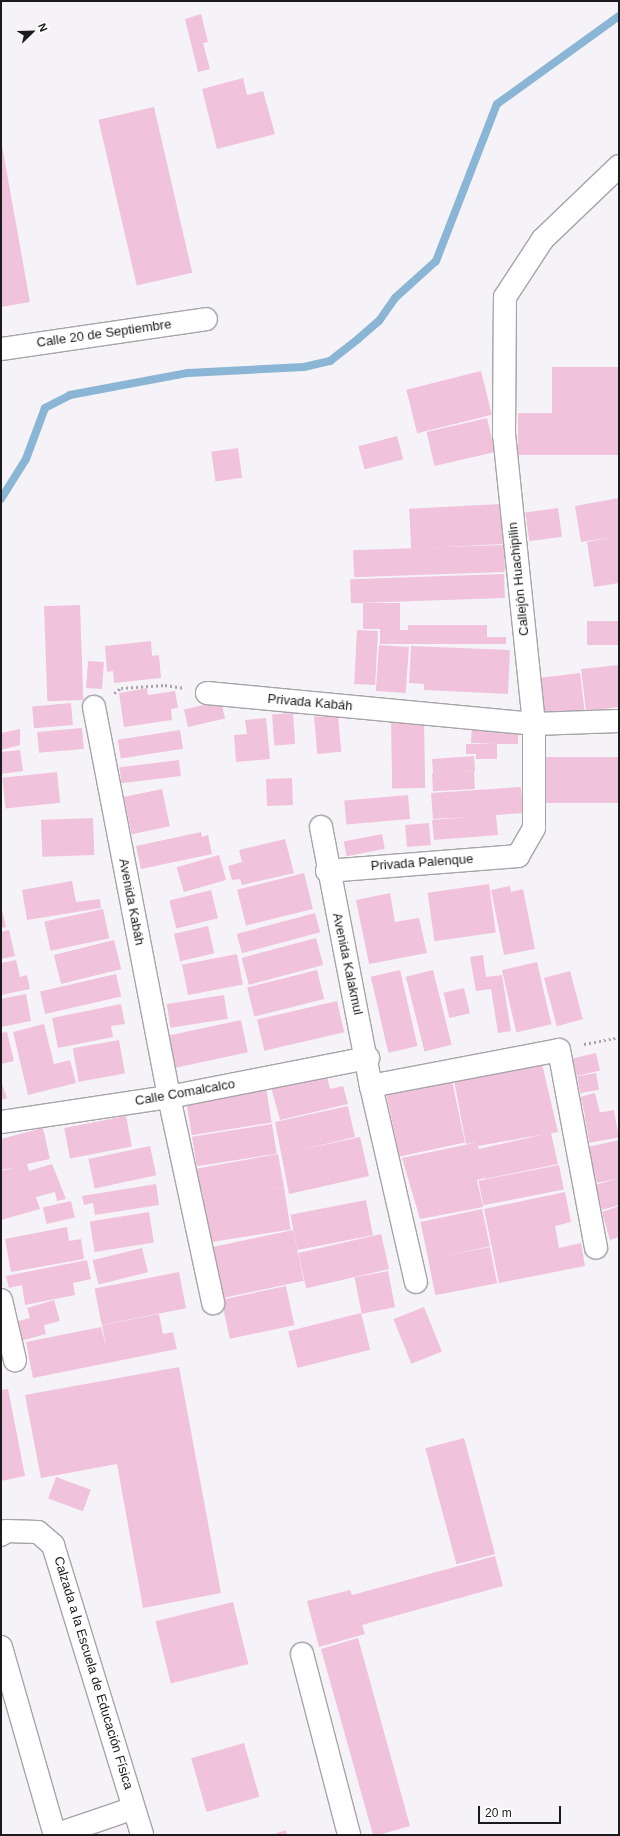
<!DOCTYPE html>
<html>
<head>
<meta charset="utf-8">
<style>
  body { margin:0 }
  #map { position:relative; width:620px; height:1836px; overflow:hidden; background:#f6f3f8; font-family:Arial,sans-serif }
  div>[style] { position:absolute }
  .stream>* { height:8px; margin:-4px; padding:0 4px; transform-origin:4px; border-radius:4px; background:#8bb5d4 }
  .building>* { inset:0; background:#f1c2dc; transform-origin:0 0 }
  .path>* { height:2.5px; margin-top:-1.25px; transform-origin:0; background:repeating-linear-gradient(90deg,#a8a5a9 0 2px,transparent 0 5px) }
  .roads { filter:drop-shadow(1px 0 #a6a4a9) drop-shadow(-1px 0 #a6a4a9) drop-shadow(0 1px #a6a4a9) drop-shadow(0 -1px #a6a4a9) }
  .minor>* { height:22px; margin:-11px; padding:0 11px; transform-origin:11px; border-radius:11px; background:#fff }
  span { translate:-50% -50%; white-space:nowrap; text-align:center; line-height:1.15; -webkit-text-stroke:4px #fff; paint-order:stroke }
  .street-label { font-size:13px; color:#1b1a1c }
  .frame { position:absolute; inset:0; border:2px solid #1b1a1c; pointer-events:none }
  .north { position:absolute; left:12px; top:12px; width:40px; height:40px; -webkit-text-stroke:3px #fff; paint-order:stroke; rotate:67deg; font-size:11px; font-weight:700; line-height:16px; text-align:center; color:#1b1a1c }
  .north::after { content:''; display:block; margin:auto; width:14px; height:18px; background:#1b1a1c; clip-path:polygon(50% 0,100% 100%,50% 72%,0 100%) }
  .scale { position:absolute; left:478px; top:1806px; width:83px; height:18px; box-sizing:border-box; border:2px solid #1b1a1c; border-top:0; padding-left:5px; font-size:12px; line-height:14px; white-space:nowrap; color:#1b1a1c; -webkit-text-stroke:3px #fff; paint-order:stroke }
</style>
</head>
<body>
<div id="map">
  <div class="stream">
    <div style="left:1px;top:499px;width:47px;rotate:-58deg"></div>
    <div style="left:26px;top:459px;width:54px;rotate:-69.6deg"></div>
    <div style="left:45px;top:408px;width:28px;rotate:-27deg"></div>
    <div style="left:70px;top:395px;width:120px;rotate:-10.6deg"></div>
    <div style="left:188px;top:373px;width:116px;rotate:-3deg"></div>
    <div style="left:304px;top:367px;width:27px;rotate:-13deg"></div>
    <div style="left:330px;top:361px;width:36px;rotate:-38deg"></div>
    <div style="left:358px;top:339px;width:28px;rotate:-41deg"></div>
    <div style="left:379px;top:321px;width:28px;rotate:-55deg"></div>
    <div style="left:395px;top:298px;width:55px;rotate:-42.1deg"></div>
    <div style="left:436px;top:261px;width:168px;rotate:-68.8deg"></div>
    <div style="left:497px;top:104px;width:150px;rotate:-35.8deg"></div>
  </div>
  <div class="building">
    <div style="clip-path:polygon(201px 14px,208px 42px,203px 43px,210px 69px,198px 72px,185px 19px)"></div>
    <div style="clip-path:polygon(243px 78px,247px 95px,263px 91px,275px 134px,217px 149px,202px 89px)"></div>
    <div style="left:154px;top:107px;width:170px;height:57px;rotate:77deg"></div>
    <div style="clip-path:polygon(1px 140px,30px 302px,1px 307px)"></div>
    <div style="left:619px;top:367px;width:46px;height:67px;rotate:90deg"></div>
    <div style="left:481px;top:371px;width:45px;height:77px;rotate:76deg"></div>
    <div style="left:619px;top:413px;width:42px;height:101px;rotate:90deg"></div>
    <div style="left:487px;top:418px;width:35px;height:62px;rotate:77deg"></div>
    <div style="left:397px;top:436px;width:24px;height:40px;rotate:75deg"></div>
    <div style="left:238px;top:448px;width:30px;height:27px;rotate:82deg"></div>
    <div style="clip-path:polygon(619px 498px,619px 583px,594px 587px,587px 542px,612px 537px,581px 542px,575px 506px)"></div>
    <div style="left:501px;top:504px;width:40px;height:92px;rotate:87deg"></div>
    <div style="left:558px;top:508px;width:29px;height:33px;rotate:82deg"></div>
    <div style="left:504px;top:545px;width:27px;height:151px;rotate:88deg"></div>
    <div style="left:504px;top:574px;width:24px;height:154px;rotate:88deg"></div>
    <div style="clip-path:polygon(363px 603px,400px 603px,400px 630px,408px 630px,408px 625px,487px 625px,487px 637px,506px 637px,506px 644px,380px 644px,380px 629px,363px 629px)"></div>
    <div style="left:80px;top:605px;width:95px;height:36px;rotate:88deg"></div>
    <div style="left:619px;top:621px;width:24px;height:32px;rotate:90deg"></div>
    <div style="left:357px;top:630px;width:21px;height:54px;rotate:3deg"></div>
    <div style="clip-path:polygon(151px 641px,152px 656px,159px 655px,161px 678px,114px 683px,113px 671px,107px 672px,105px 646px)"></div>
    <div style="left:379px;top:645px;width:30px;height:46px;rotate:4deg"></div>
    <div style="clip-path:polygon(411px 646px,510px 650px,508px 694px,424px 690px,424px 684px,409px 683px)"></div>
    <div style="left:88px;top:661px;width:16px;height:27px;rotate:4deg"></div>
    <div style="clip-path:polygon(619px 665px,619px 707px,586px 711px,581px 669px)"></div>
    <div style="left:580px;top:673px;width:42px;height:48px;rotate:83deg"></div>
    <div style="clip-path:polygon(147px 688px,148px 695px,175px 691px,178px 708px,171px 709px,172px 720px,124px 727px,119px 693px)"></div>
    <div style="left:221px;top:701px;width:18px;height:38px;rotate:77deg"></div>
    <div style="left:71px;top:703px;width:22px;height:39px;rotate:85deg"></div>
    <div style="left:293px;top:713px;width:31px;height:21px;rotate:86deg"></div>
    <div style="left:338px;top:715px;width:37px;height:24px;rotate:85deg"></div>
    <div style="clip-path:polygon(266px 718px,270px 759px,236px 762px,234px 735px,247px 734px,245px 720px)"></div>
    <div style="left:424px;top:719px;width:69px;height:33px;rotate:89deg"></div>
    <div style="clip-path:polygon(472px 723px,518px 725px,518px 744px,497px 744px,497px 759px,476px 759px,476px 754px,466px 754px,466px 744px,495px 744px,471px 743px)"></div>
    <div style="left:82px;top:728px;width:21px;height:45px;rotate:85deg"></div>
    <div style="clip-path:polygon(20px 729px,20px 745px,1px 750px,1px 733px)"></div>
    <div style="left:180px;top:730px;width:19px;height:63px;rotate:81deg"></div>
    <div style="clip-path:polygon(20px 750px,23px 771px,1px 774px,1px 752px)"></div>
    <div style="left:474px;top:756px;width:15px;height:42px;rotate:86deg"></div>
    <div style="left:619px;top:757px;width:46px;height:81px;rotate:90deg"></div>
    <div style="left:179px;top:760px;width:16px;height:60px;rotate:83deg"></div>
    <div style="left:474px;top:771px;width:18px;height:42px;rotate:87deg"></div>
    <div style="left:57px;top:772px;width:31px;height:55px;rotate:84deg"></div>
    <div style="left:292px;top:778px;width:27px;height:26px;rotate:88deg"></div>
    <div style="clip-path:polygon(521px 787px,523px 813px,496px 815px,498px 835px,434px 840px,432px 820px,470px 817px,433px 819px,431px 793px)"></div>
    <div style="left:162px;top:789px;width:38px;height:39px;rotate:78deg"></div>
    <div style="left:408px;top:795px;width:24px;height:64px;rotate:85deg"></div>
    <div style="left:93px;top:818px;width:37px;height:52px;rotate:88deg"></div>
    <div style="left:429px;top:823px;width:22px;height:24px;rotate:85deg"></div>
    <div style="clip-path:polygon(201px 832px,202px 837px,208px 835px,212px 854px,141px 869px,136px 846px)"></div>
    <div style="left:382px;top:834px;width:15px;height:39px;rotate:79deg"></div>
    <div style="clip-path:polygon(285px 839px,294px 873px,242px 885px,240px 879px,232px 880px,228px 866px,242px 862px,239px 850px)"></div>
    <div style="left:219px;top:855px;width:26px;height:44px;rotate:74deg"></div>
    <div style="left:304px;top:873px;width:37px;height:69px;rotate:76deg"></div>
    <div style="clip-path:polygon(72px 881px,76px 902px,100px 899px,101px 908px,27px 920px,22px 890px)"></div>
    <div style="left:489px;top:884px;width:49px;height:62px;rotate:82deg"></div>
    <div style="clip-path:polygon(510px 886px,511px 892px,523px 889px,535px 949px,504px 955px,491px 890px)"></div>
    <div style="left:211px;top:890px;width:29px;height:43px;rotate:76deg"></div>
    <div style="clip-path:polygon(390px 893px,395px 922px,419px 918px,427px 953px,369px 964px,356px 900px)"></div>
    <div style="clip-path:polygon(1px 906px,6px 927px,1px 928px)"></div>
    <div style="left:103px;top:909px;width:30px;height:60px;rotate:78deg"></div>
    <div style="left:315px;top:913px;width:20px;height:81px;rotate:75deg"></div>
    <div style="left:208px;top:926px;width:28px;height:35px;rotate:77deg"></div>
    <div style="clip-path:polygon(9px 930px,15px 956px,1px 959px,1px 932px)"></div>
    <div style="left:316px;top:938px;width:28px;height:77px;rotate:75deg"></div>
    <div style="left:114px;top:940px;width:30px;height:62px;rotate:76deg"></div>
    <div style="left:237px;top:954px;width:31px;height:56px;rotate:79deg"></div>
    <div style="clip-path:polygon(483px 955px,486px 977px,502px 975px,511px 1031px,498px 1033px,491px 989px,476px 991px,470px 957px)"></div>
    <div style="clip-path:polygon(16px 960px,20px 977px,27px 975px,30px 989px,1px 995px,1px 963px)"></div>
    <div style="left:537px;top:962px;width:64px;height:36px;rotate:77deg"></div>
    <div style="left:317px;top:970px;width:30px;height:72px;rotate:76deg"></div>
    <div style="left:400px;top:970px;width:78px;height:30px;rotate:77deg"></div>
    <div style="left:433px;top:970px;width:77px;height:28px;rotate:76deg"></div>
    <div style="left:570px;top:971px;width:50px;height:27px;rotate:75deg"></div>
    <div style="left:116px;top:974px;width:23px;height:78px;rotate:77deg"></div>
    <div style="left:464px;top:988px;width:26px;height:21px;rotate:77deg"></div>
    <div style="clip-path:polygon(26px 994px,31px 1021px,1px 1027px,1px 999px)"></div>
    <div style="left:224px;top:995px;width:24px;height:58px;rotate:81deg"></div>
    <div style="left:337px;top:1001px;width:32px;height:82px;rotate:77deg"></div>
    <div style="clip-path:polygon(121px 1004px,125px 1024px,111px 1026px,113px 1037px,58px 1048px,52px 1018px)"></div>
    <div style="left:241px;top:1020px;width:33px;height:74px;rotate:78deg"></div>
    <div style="clip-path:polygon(44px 1024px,54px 1064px,70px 1060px,76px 1083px,28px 1095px,13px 1032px)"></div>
    <div style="clip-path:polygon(7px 1032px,14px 1061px,1px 1064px,1px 1033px)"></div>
    <div style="left:119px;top:1040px;width:34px;height:47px;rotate:80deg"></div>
    <div style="left:596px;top:1053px;width:18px;height:24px;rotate:77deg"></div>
    <div style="clip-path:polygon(evenodd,542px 1064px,558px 1132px,551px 1133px,558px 1164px,485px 1179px,483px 1170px,485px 1178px,477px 1180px,483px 1207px,420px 1219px,402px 1158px,479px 1142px,466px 1144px,454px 1080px,542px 1064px,545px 1134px,479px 1149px,478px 1146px,545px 1134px)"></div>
    <div style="clip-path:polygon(326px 1073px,330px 1089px,343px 1086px,348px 1104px,280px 1120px,271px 1087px)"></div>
    <div style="left:596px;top:1073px;width:17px;height:19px;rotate:80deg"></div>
    <div style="clip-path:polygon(1px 1081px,7px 1098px,1px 1100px)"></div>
    <div style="left:452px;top:1081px;width:63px;height:67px;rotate:78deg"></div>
    <div style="left:266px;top:1087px;width:36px;height:81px;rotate:81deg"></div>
    <div style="left:595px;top:1093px;width:21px;height:15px;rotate:76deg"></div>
    <div style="clip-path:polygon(348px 1106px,355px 1137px,296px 1151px,360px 1137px,369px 1176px,289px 1194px,275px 1122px)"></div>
    <div style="left:614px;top:1110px;width:28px;height:30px;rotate:80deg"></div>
    <div style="left:126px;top:1116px;width:31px;height:63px;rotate:79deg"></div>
    <div style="left:272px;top:1124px;width:30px;height:81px;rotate:81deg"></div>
    <div style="clip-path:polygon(43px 1128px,50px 1159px,27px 1164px,29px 1171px,52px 1164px,66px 1199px,57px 1201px,55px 1192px,36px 1197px,40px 1209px,1px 1220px,1px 1171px,18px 1167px,1px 1170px,1px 1139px)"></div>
    <div style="clip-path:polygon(619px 1140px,619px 1178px,597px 1183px,588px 1147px)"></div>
    <div style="left:150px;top:1146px;width:30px;height:63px;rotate:78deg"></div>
    <div style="clip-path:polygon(278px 1154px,284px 1187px,204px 1200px,202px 1190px,192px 1192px,189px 1170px)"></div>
    <div style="left:559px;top:1165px;width:25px;height:82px;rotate:79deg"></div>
    <div style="clip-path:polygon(619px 1178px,619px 1205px,602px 1210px,595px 1185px)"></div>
    <div style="clip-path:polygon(156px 1184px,159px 1205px,95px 1215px,93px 1203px,84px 1205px,82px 1196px)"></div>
    <div style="left:284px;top:1187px;width:43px;height:82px;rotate:81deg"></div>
    <div style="clip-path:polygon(565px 1192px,571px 1222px,555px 1226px,559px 1248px,581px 1243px,585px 1266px,499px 1283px,484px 1209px)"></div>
    <div style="left:366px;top:1200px;width:36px;height:77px;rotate:79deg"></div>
    <div style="left:71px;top:1201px;width:17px;height:29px;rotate:77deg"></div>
    <div style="clip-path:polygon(619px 1206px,619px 1237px,610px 1240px,602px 1212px)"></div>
    <div style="left:482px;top:1209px;width:38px;height:63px;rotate:78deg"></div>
    <div style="left:149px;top:1212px;width:31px;height:60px;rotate:81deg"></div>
    <div style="clip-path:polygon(67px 1227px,69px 1241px,81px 1239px,84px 1259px,11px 1272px,5px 1239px)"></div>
    <div style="left:293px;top:1230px;width:52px;height:83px;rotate:78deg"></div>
    <div style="left:381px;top:1234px;width:36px;height:85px;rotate:77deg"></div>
    <div style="left:490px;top:1247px;width:37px;height:63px;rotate:79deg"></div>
    <div style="left:142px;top:1248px;width:25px;height:51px;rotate:76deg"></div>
    <div style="clip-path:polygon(87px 1260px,91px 1279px,73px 1283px,75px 1295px,25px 1305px,22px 1285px,9px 1288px,6px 1276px)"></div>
    <div style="left:388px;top:1271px;width:37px;height:34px;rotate:79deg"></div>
    <div style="left:179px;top:1272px;width:37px;height:86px;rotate:79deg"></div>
    <div style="left:286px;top:1286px;width:40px;height:66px;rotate:78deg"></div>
    <div style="clip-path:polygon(54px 1300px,60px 1321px,44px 1325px,46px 1334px,17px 1342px,11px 1323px,30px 1318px,27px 1308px)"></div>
    <div style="left:424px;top:1307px;width:48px;height:33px;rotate:68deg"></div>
    <div style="left:361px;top:1313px;width:38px;height:75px;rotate:76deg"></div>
    <div style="clip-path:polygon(159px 1314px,163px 1334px,173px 1332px,177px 1349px,33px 1378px,26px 1342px,101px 1327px,106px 1346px,102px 1325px)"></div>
    <div style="clip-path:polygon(179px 1367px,221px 1593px,143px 1608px,117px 1464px,41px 1478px,25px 1395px)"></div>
    <div style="clip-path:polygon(8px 1389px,25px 1476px,1px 1481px,1px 1390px)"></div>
    <div style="left:464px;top:1438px;width:120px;height:40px;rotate:75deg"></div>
    <div style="left:56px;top:1477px;width:37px;height:23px;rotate:20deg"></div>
    <div style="clip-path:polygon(495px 1556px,503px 1586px,362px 1625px,365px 1634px,319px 1647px,307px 1601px,350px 1590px,352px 1595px)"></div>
    <div style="left:233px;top:1602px;width:64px;height:80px;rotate:76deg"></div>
    <div style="clip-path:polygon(358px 1638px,410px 1826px,378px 1835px,373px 1835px,321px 1649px)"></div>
    <div style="left:244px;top:1743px;width:56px;height:55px;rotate:74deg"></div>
    <div style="clip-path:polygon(286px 1830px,287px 1835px,271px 1835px)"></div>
  </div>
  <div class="path">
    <div style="left:114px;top:693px;width:9px;rotate:-36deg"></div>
    <div style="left:121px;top:688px;width:44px;rotate:-3.9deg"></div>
    <div style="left:165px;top:685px;width:18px;rotate:9deg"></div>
    <div style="left:584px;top:1044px;width:36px;rotate:-11deg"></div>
  </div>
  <div class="roads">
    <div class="minor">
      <div style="left:1px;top:349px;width:207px;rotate:-8.3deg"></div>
      <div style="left:207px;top:693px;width:328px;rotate:5.4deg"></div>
      <div style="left:534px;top:724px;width:85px;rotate:-2deg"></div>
      <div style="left:94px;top:707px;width:397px;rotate:79.1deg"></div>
      <div style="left:169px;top:1097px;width:211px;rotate:77.9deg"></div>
      <div style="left:321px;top:827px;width:264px;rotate:79.1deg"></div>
      <div style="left:371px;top:1086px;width:201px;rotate:77.1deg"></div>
      <div style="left:327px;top:871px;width:192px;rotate:-4.5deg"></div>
      <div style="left:518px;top:856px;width:32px;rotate:-60deg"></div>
      <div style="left:534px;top:828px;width:104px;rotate:-90deg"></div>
      <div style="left:534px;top:724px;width:291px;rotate:-95.9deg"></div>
      <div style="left:504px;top:435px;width:138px;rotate:-89.6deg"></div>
      <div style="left:505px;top:297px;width:69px;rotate:-56.8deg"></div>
      <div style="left:543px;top:239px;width:105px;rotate:-43.8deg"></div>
      <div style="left:371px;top:1086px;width:191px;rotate:-10.8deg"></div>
      <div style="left:559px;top:1050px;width:201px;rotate:79.4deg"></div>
      <div style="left:1px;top:1122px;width:170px;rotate:-8.5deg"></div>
      <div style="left:169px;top:1097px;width:203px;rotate:-11.1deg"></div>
      <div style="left:1px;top:1300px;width:62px;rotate:76.9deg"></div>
      <div style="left:1px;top:1535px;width:6px;rotate:-39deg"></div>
      <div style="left:6px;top:1531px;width:32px;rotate:2deg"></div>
      <div style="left:38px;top:1532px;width:20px;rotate:41deg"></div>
      <div style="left:53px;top:1545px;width:303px;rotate:72.9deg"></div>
      <div style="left:1px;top:1647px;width:196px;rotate:74deg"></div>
      <div style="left:302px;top:1654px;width:187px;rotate:75.4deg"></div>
      <div style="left:55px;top:1835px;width:83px;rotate:-18.9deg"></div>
    </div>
  </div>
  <div class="street-label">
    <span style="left:104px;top:334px;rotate:-8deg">Calle 20 de Septiembre</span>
    <span style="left:519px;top:579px;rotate:-96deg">Callejón Huachipilin</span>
    <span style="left:310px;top:703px;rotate:5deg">Privada Kabáh</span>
    <span style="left:422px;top:863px;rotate:-4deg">Privada Palenque</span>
    <span style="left:131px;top:902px;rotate:79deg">Avenida Kabáh</span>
    <span style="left:347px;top:964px;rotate:78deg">Avenida Kalakmul</span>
    <span style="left:185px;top:1093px;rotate:-10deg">Calle Comalcalco</span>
    <span style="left:93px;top:1673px;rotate:73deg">Calzada a la Escuela de Educación Física</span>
  </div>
  <div class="frame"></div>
  <div class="north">N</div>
  <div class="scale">20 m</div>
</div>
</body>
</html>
